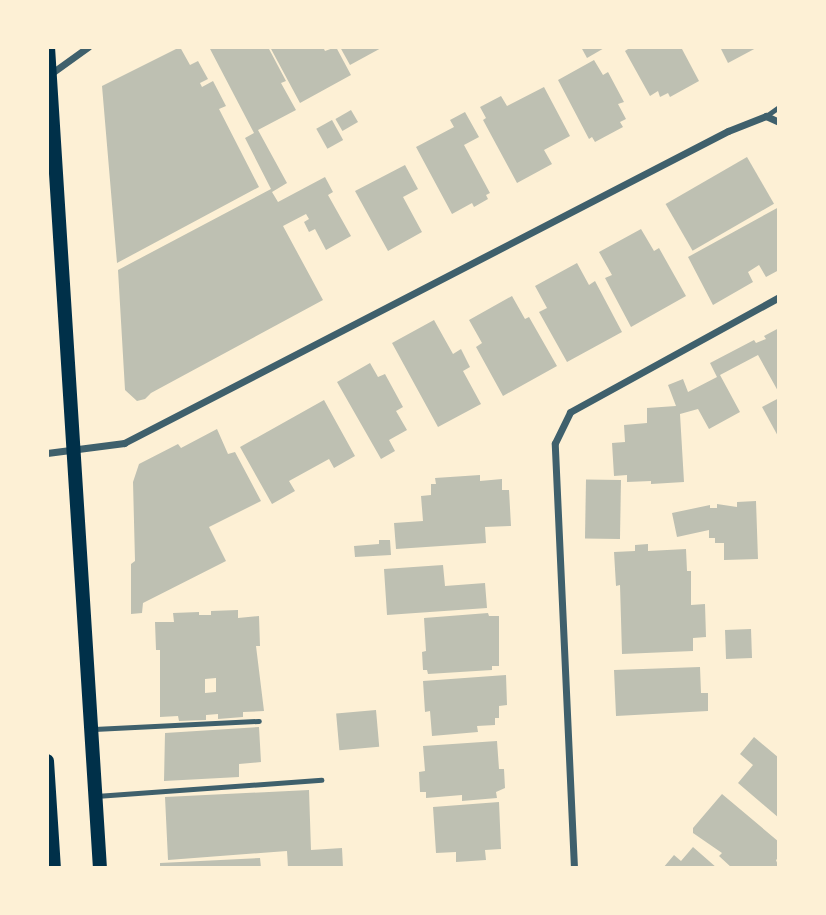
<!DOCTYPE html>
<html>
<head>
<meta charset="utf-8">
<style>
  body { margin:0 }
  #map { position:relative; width:826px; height:915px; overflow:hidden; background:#fdf0d5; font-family:Lato,sans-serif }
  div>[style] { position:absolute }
  .building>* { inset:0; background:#bec0b2; transform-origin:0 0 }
  .service>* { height:5px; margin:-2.5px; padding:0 2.5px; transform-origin:2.5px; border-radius:2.5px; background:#3f606c }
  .minor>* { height:7px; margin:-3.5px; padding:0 3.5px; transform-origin:3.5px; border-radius:3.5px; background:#3f606c }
  .secondary>* { height:14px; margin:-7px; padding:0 7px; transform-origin:7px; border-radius:7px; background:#003049 }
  span { translate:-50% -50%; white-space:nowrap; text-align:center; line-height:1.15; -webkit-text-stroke:7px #fdf0d5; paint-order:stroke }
  .frame { position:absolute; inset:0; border:49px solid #fdf0d5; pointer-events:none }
</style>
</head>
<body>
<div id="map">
  <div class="building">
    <div style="clip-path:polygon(180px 47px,190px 65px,198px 61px,208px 79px,200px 83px,202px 87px,213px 81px,226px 106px,219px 109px,259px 187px,117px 263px,102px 86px)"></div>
    <div style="clip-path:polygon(209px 47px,268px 47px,286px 81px,281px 83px,296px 110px,258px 130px,287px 183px,272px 192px,278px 202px,325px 177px,333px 192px,328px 195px,351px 236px,326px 250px,315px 229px,309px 232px,304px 222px,309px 219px,306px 214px,283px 226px,323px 300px,151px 393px,145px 399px,137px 401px,125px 390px,118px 270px,271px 189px,245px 138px,254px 133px)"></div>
    <div style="clip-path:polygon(270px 47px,323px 47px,325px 51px,336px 47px,351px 75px,300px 103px)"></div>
    <div style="clip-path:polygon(340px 47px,383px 47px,350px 65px)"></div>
    <div style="clip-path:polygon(581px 47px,606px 47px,587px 58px)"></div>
    <div style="clip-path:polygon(631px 47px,685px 47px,682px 49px,699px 81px,670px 97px,668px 93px,660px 97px,658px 91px,650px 96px,625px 51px)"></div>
    <div style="clip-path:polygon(720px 47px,758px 47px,728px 63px)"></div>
    <div style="clip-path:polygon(594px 60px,603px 75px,608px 72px,624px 102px,618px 104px,626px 119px,620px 122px,623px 127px,595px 142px,592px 137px,589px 139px,558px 80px)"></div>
    <div style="clip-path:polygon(544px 87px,570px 136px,544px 150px,552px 164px,517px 183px,483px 120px,486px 118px,480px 107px,501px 96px,507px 106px)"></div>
    <div style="left:351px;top:110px;width:14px;height:18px;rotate:60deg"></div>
    <div style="clip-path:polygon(465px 112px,479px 137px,464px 145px,490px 193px,486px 195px,488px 199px,474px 207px,472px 203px,452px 214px,416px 147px,454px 127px,450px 120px)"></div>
    <div style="left:332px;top:120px;width:23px;height:18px;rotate:61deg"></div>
    <div style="left:747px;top:157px;width:54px;height:94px;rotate:60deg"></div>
    <div style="clip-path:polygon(405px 165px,418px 189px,403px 197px,422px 232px,388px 251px,355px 191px)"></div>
    <div style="clip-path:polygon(779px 207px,779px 270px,766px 277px,759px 265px,748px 272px,753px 282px,713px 305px,688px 257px)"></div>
    <div style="clip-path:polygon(641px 229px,654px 251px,659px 248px,686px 296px,631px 327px,605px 278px,612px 275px,599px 252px)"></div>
    <div style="clip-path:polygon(577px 263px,589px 285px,595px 281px,622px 332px,567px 362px,539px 312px,547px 308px,535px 286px)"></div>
    <div style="clip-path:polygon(512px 296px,525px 319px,529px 317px,557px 366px,503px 396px,476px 347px,482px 343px,469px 320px)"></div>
    <div style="clip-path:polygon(434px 320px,453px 354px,461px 349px,470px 367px,463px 371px,481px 404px,438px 427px,392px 343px)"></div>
    <div style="clip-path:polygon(779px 328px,779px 393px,758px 355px,720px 375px,740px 412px,709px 429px,698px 409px,680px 414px,684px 482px,651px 484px,651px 481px,627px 482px,627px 475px,614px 476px,612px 443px,625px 442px,624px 425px,647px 423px,647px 408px,676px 406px,668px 385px,683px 379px,688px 392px,717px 377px,710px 363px,754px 340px,756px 343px,766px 339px,764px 336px)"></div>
    <div style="clip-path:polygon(370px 363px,378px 377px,385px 374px,403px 407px,396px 411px,407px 430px,389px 440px,395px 451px,381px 459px,337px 382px)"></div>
    <div style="clip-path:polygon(779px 398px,779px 438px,762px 407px)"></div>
    <div style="clip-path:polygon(324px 400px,355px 456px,334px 468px,329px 459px,289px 481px,295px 491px,272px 504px,240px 447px)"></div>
    <div style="clip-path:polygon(217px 429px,228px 454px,235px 452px,261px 501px,209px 527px,226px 561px,143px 603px,142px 613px,131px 614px,131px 564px,135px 561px,133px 482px,139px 464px,178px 444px,181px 448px)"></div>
    <div style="clip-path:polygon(480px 475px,480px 481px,502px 479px,502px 490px,509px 490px,511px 526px,485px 527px,486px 543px,396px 549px,394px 523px,423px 521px,421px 496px,431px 495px,431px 484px,436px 484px,435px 478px)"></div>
    <div style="left:621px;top:480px;width:59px;height:35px;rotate:91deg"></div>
    <div style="clip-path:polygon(756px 501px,758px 559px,724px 560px,724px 543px,715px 543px,715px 538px,709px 538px,709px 530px,677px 537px,672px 513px,710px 505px,710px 508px,717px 508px,717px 504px,737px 507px,737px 502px)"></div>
    <div style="clip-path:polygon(379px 540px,390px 540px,391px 555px,355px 557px,354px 546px,379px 544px)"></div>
    <div style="clip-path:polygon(648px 544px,648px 551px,686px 549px,687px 571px,691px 571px,691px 605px,705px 604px,706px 637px,693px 638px,693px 651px,622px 654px,620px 585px,616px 586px,614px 552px,635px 551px,635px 545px)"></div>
    <div style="clip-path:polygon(443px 565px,445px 586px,485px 583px,487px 608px,387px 615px,384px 569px)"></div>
    <div style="clip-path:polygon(evenodd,238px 610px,238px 618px,259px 616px,260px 646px,256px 646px,264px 711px,243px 712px,243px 717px,218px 719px,218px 714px,206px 715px,206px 720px,179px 721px,178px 716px,160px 717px,160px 650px,156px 650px,155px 622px,174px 622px,173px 613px,199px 612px,199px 615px,211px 615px,211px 611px,238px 610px,216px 678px,216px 692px,205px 693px,205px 679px,216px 678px)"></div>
    <div style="clip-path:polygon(488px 613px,489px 616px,499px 616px,499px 666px,492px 666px,492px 670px,428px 674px,427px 670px,423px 670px,422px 652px,426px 651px,424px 618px)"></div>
    <div style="left:751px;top:629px;width:29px;height:26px;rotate:88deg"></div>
    <div style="clip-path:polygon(700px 667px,701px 693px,708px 693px,708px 711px,616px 716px,614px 670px)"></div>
    <div style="clip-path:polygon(506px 675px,507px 705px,499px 706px,499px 718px,495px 718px,495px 725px,477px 726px,478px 732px,432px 736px,430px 711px,425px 712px,423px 681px)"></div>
    <div style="left:376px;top:710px;width:37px;height:40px;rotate:85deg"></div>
    <div style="clip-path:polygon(259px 727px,261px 762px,239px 764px,239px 777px,164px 781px,165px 733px)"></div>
    <div style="clip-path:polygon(754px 737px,779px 758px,779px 818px,738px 783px,753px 765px,740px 754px)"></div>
    <div style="clip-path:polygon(497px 741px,499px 769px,504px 769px,505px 788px,496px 792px,497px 798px,462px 801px,462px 795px,426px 798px,426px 792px,420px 792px,419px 772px,425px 771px,423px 746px)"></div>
    <div style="clip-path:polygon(309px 790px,311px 850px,342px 848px,343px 868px,288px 868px,287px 851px,168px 860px,165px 797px)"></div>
    <div style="clip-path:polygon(722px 794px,779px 842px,779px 857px,776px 860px,779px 868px,732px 868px,719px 856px,722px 853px,693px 833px,693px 828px)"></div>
    <div style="clip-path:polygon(499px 802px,501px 849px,485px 850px,486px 860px,456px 862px,456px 852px,436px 853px,433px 807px)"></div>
    <div style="clip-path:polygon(693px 847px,717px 868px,663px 868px,674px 855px,681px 861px)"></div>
    <div style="clip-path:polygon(260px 858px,261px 868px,160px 868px,160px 863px)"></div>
  </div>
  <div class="service">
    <div style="left:766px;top:116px;width:16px;rotate:-35deg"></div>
    <div style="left:94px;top:729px;width:165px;rotate:-2.8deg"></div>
    <div style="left:96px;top:796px;width:226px;rotate:-4.1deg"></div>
  </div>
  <div class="minor">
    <div style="left:49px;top:75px;width:48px;rotate:-35.7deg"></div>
    <div style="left:47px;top:453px;width:78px;rotate:-7.4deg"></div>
    <div style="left:124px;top:443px;width:680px;rotate:-27.32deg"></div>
    <div style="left:728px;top:131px;width:41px;rotate:-21.5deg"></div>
    <div style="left:766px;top:116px;width:14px;rotate:25deg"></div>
    <div style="left:574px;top:868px;width:425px;rotate:-92.6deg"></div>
    <div style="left:555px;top:443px;width:34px;rotate:-64deg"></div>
    <div style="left:570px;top:412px;width:239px;rotate:-28.8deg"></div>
  </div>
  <div class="secondary">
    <div style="left:48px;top:47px;width:823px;rotate:86.38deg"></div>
    <div style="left:47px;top:761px;width:107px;rotate:86.3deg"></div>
  </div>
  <div class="frame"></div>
</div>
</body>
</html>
